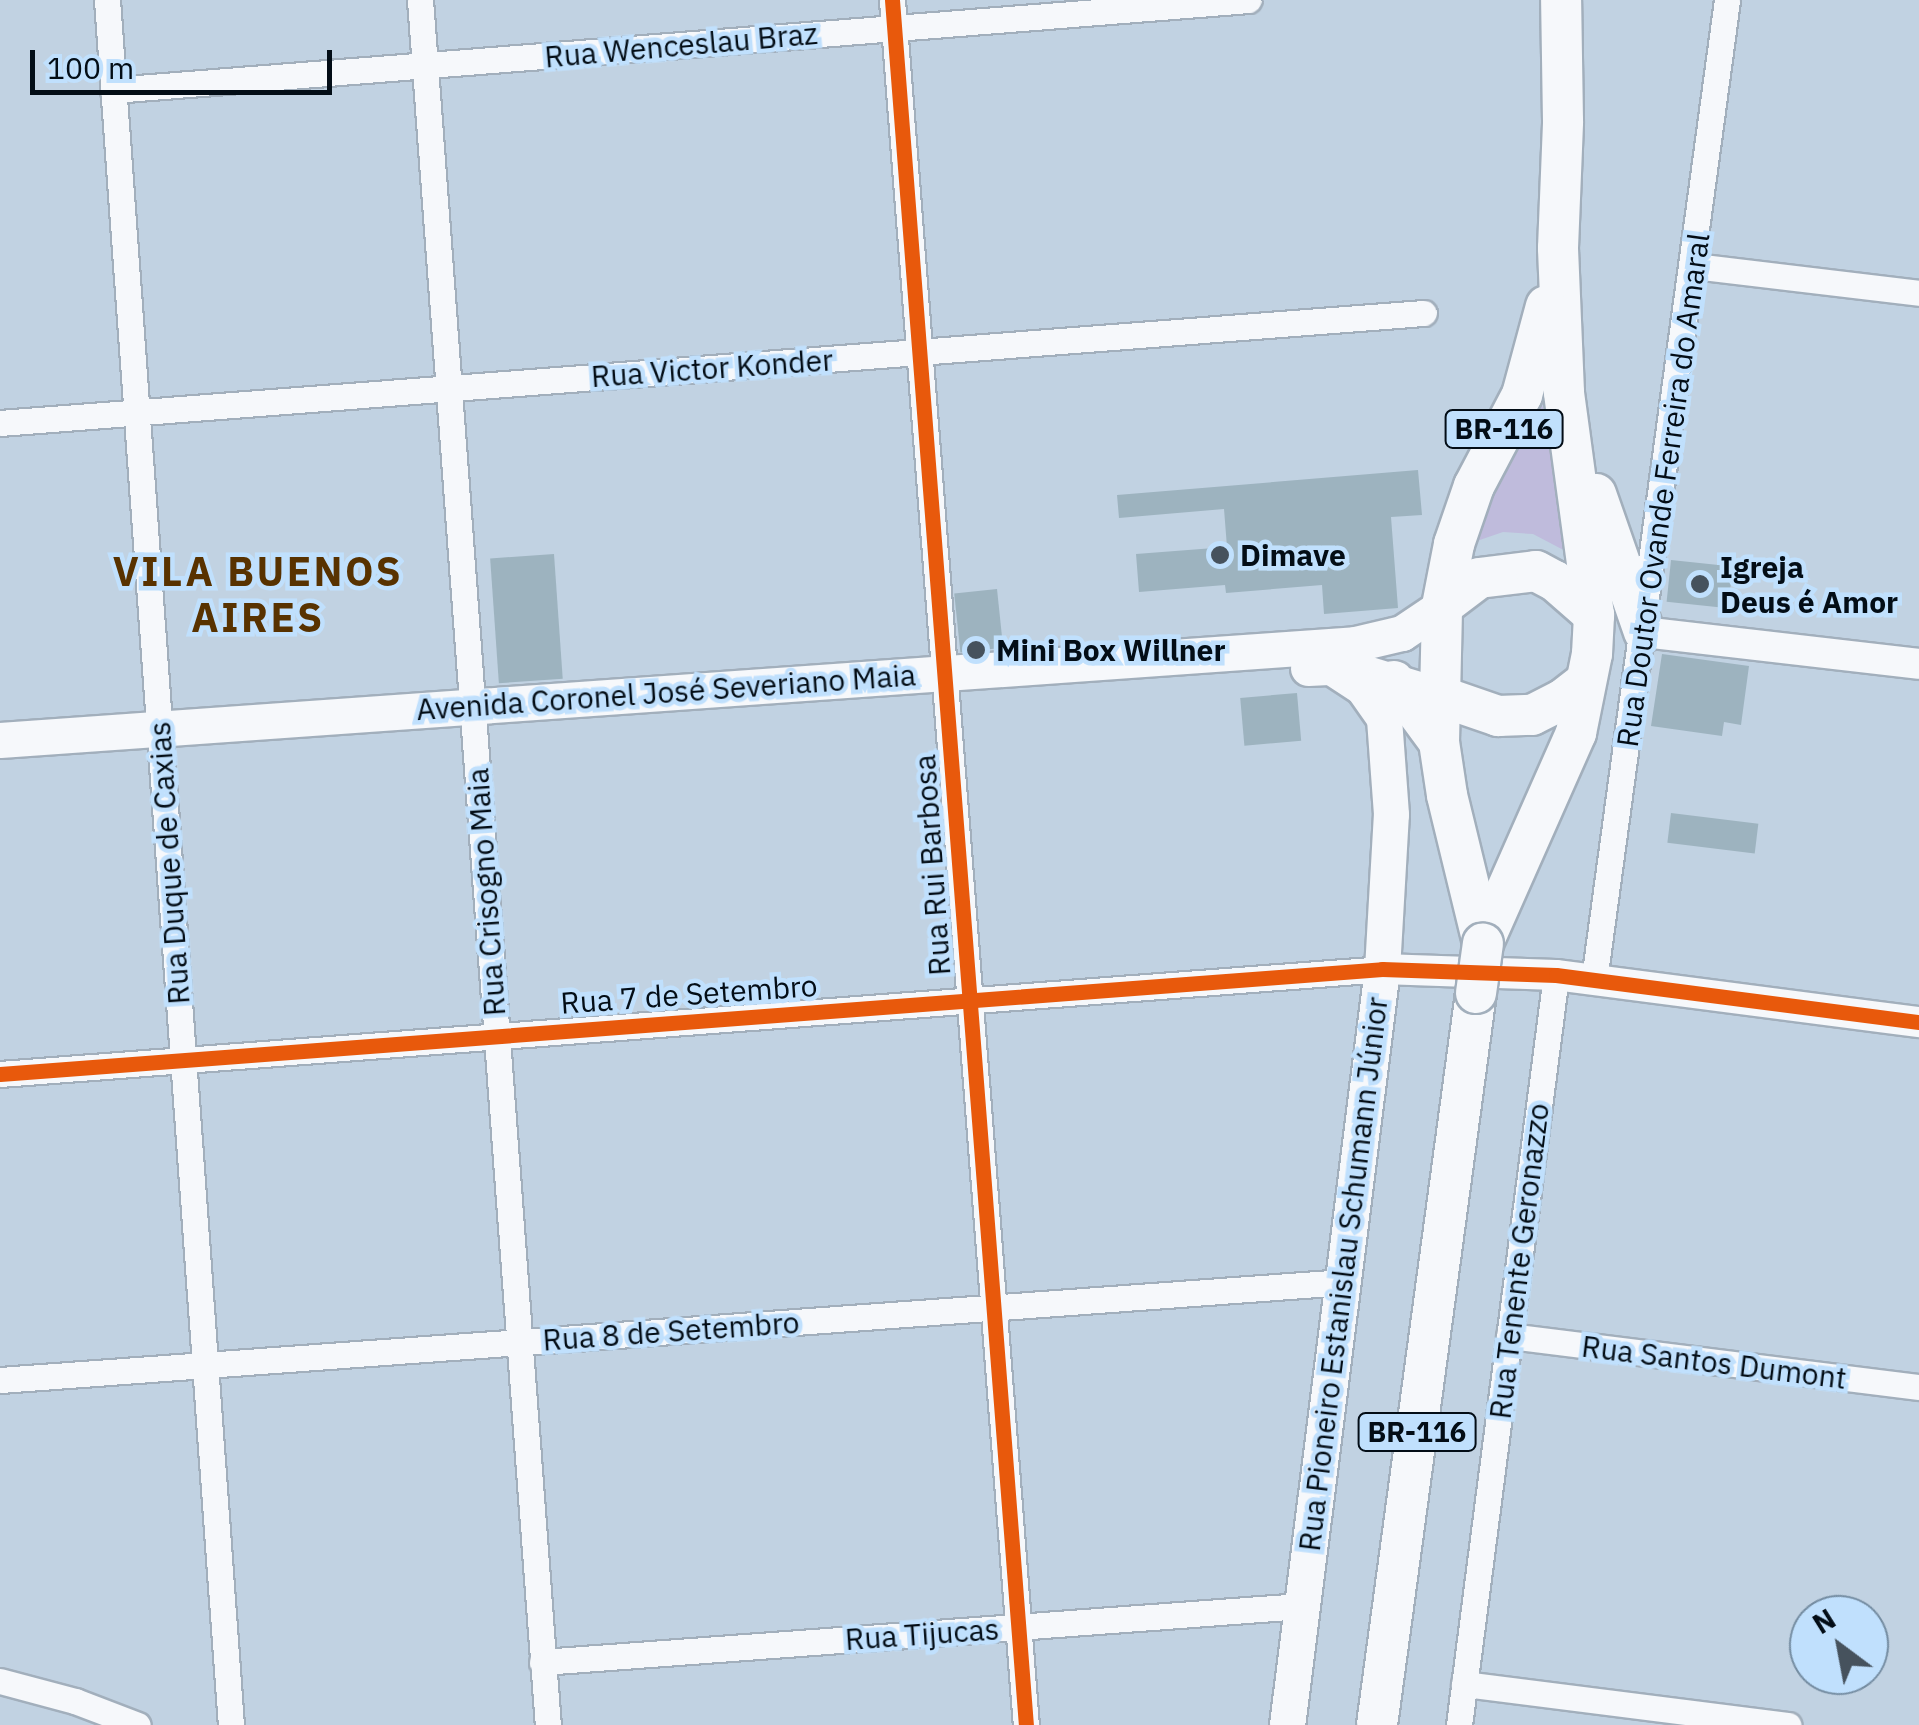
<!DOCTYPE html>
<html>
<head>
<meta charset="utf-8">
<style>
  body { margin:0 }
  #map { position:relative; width:1919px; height:1725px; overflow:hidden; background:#c1d2e2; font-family:"IBM Plex Sans",sans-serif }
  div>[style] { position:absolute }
  .green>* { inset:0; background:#bfbbdc }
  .building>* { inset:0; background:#9db3bf; transform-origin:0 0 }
  .roads { filter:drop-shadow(2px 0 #a2afbc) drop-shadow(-2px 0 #a2afbc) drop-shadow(0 2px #a2afbc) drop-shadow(0 -2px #a2afbc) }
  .minor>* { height:25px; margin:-12.5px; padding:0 12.5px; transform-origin:12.5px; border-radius:12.5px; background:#f6f8fb }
  .tertiary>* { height:30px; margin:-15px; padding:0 15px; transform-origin:15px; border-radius:15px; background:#f6f8fb }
  .secondary>* { height:35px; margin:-17.5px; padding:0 17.5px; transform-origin:17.5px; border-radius:17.5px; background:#f6f8fb }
  .trunk>* { height:40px; margin:-20px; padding:0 20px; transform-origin:20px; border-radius:20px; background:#f6f8fb }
  .bridges { filter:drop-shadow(2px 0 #a2afbc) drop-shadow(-2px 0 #a2afbc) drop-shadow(0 2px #a2afbc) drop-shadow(0 -2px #a2afbc) }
  .trunk-bridge>* { height:40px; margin:-20px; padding:0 20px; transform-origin:20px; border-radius:20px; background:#f6f8fb }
  .cycleway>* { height:15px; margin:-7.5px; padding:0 7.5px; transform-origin:7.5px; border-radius:7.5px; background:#e8590c }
  .dots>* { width:28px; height:28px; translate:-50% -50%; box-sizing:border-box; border:5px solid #c0e0fd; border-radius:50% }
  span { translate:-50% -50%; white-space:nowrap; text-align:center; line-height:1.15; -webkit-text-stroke:9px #c0e0fd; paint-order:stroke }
  .shield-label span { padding:2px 8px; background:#c0e0fd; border:2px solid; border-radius:8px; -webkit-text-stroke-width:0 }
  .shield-label { font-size:28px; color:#030d16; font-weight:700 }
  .street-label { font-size:30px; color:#030d16 }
  .poi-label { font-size:30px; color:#030d16; font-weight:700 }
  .left { translate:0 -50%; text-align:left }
  .district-label { font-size:40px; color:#583200; font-weight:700; letter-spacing:2.5px }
  .north { position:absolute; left:1789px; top:1595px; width:100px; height:100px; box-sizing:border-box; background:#c0e0fd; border:2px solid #748ca1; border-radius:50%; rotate:328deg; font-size:28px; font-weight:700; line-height:40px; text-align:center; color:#030d16 }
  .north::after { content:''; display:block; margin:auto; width:35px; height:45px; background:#46525d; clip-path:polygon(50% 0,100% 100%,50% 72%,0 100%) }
  .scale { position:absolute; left:30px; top:50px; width:302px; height:45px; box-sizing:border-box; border:5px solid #030d16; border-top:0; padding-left:12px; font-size:30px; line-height:35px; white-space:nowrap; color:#030d16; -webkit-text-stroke:8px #c0e0fd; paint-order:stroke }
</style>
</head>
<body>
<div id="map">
  <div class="green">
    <div style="clip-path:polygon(1539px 389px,1573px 555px,1533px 534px,1503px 532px,1471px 543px)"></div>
  </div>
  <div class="building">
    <div style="clip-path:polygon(1418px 470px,1422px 515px,1391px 517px,1398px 608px,1324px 614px,1322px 585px,1226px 593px,1225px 585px,1139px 592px,1136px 554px,1227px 547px,1224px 509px,1119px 518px,1117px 495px)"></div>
    <div style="left:554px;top:554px;width:125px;height:64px;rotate:86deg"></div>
    <div style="left:1671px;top:560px;width:62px;height:42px;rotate:6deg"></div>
    <div style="left:997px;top:589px;width:59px;height:43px;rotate:84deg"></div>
    <div style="clip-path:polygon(1662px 654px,1749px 666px,1741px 725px,1724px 722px,1722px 736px,1651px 726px)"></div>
    <div style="left:1297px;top:693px;width:48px;height:57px;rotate:85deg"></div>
    <div style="left:1671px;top:813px;width:88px;height:30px;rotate:7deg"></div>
  </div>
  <div class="roads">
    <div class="minor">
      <div style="left:107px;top:0;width:1729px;rotate:85.89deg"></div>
      <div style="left:420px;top:0;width:1730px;rotate:85.76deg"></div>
      <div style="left:892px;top:0;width:1730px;rotate:85.56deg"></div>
      <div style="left:113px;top:90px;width:1139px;rotate:-4.53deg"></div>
      <div style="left:1694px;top:266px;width:227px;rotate:6.8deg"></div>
      <div style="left:0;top:423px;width:1428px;rotate:-4.42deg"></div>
      <div style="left:1594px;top:980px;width:989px;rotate:-82.27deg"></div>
      <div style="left:0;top:1074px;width:1386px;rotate:-4.34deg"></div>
      <div style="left:1509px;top:1336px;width:413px;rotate:7.1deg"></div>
      <div style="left:0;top:1380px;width:1347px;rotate:-4.17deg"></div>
      <div style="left:542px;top:1662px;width:761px;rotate:-4.22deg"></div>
      <div style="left:0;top:1681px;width:78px;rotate:14.9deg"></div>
      <div style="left:75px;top:1701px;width:67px;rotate:20.9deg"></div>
      <div style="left:1464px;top:1684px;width:327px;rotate:7.2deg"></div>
      <div style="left:1459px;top:1725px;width:756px;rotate:-82.63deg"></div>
    </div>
    <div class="tertiary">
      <div style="left:1644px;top:632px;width:277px;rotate:6.6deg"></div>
      <div style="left:1382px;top:969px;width:174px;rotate:2deg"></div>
      <div style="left:1556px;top:975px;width:366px;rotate:7.4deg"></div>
    </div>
    <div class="secondary">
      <div style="left:1308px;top:668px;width:35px;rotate:-3deg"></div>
      <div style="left:1343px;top:666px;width:83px;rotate:16.9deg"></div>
      <div style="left:0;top:740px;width:1358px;rotate:-4.05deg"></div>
      <div style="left:1355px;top:644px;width:48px;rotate:-13.2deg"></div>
      <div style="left:1402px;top:633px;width:48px;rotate:-34deg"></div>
      <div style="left:1287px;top:1725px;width:762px;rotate:-82.84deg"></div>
      <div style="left:1382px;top:969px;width:155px;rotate:-86.7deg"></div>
      <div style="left:1391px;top:814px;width:96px;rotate:-94.2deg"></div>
      <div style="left:1384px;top:718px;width:38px;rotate:-125deg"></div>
      <div style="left:1362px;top:687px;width:31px;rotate:-147deg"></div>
    </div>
    <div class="trunk">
      <div style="left:1596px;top:494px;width:146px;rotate:70.8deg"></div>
      <div style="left:1442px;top:606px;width:46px;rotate:-37.1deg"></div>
      <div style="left:1479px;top:578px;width:57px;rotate:-7deg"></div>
      <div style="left:1536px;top:571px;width:21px;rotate:28deg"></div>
      <div style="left:1555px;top:581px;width:52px;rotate:41.1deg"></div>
      <div style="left:1394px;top:681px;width:76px;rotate:53.6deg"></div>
      <div style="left:1437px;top:695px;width:65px;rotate:19deg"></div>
      <div style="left:1498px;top:716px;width:34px;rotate:-2deg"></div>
      <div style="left:1532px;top:715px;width:34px;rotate:-27deg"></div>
      <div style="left:1562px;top:700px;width:29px;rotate:-38deg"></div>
      <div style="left:1483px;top:943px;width:230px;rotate:-66.1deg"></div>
      <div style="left:1576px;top:733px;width:81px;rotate:-78.6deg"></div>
      <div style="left:1592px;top:654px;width:39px;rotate:-87deg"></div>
      <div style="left:1594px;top:615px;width:225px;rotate:-97.7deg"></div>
      <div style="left:1564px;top:392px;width:144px;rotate:-92.4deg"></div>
      <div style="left:1558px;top:248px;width:127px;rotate:-87.7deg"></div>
      <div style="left:1563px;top:121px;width:121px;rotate:-90.9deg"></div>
      <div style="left:1483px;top:943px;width:152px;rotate:-103.7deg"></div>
      <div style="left:1447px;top:795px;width:54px;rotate:-98.6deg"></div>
      <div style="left:1439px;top:742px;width:136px;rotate:-88.7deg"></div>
      <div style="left:1442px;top:606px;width:63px;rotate:-79deg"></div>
      <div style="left:1454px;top:544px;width:61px;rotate:-71deg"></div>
      <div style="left:1474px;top:486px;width:103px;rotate:-62.2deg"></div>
      <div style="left:1522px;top:395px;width:92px;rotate:-74.9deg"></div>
      <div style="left:1377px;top:1725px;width:739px;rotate:-82.3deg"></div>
    </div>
  </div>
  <div class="bridges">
    <div class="trunk-bridge">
      <div style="left:1476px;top:993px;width:50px;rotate:-82deg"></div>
    </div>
  </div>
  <div class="cycleway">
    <div style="left:892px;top:0;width:1730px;rotate:85.56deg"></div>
    <div style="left:0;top:1074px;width:1386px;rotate:-4.34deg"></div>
    <div style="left:1382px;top:969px;width:174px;rotate:2deg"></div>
    <div style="left:1556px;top:975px;width:366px;rotate:7.4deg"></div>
  </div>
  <div class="dots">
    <div style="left:1220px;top:555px;background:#46525d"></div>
    <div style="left:1700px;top:584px;background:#46525d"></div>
    <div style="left:976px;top:650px;background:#46525d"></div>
  </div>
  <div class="shield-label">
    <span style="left:1504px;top:429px">BR-116</span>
    <span style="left:1417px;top:1432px">BR-116</span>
  </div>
  <div class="street-label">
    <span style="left:681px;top:45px;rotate:-5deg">Rua Wenceslau Braz</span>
    <span style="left:712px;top:368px;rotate:-4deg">Rua Victor Konder</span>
    <span style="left:1663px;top:490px;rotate:-82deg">Rua Doutor Ovande Ferreira do Amaral</span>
    <span style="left:666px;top:692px;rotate:-4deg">Avenida Coronel José Severiano Maia</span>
    <span style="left:169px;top:863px;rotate:-94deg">Rua Duque de Caxias</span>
    <span style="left:932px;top:865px;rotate:-94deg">Rua Rui Barbosa</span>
    <span style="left:486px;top:892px;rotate:-94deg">Rua Crisogno Maia</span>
    <span style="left:689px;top:994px;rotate:-4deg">Rua 7 de Setembro</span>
    <span style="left:1519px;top:1261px;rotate:-83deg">Rua Tenente Geronazzo</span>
    <span style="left:1343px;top:1274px;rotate:-83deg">Rua Pioneiro Estanislau Schumann Júnior</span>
    <span style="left:671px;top:1331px;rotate:-4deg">Rua 8 de Setembro</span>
    <span style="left:1714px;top:1362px;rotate:7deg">Rua Santos Dumont</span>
    <span style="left:922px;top:1634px;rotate:-4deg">Rua Tijucas</span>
  </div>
  <div class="poi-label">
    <span class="left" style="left:1240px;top:555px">Dimave</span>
    <span class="left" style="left:1720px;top:584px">Igreja<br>Deus é Amor</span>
    <span class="left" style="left:996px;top:650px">Mini Box Willner</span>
  </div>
  <div class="district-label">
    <span style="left:258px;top:594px">VILA BUENOS<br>AIRES</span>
  </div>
  <div class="north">N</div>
  <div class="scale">100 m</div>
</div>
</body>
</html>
